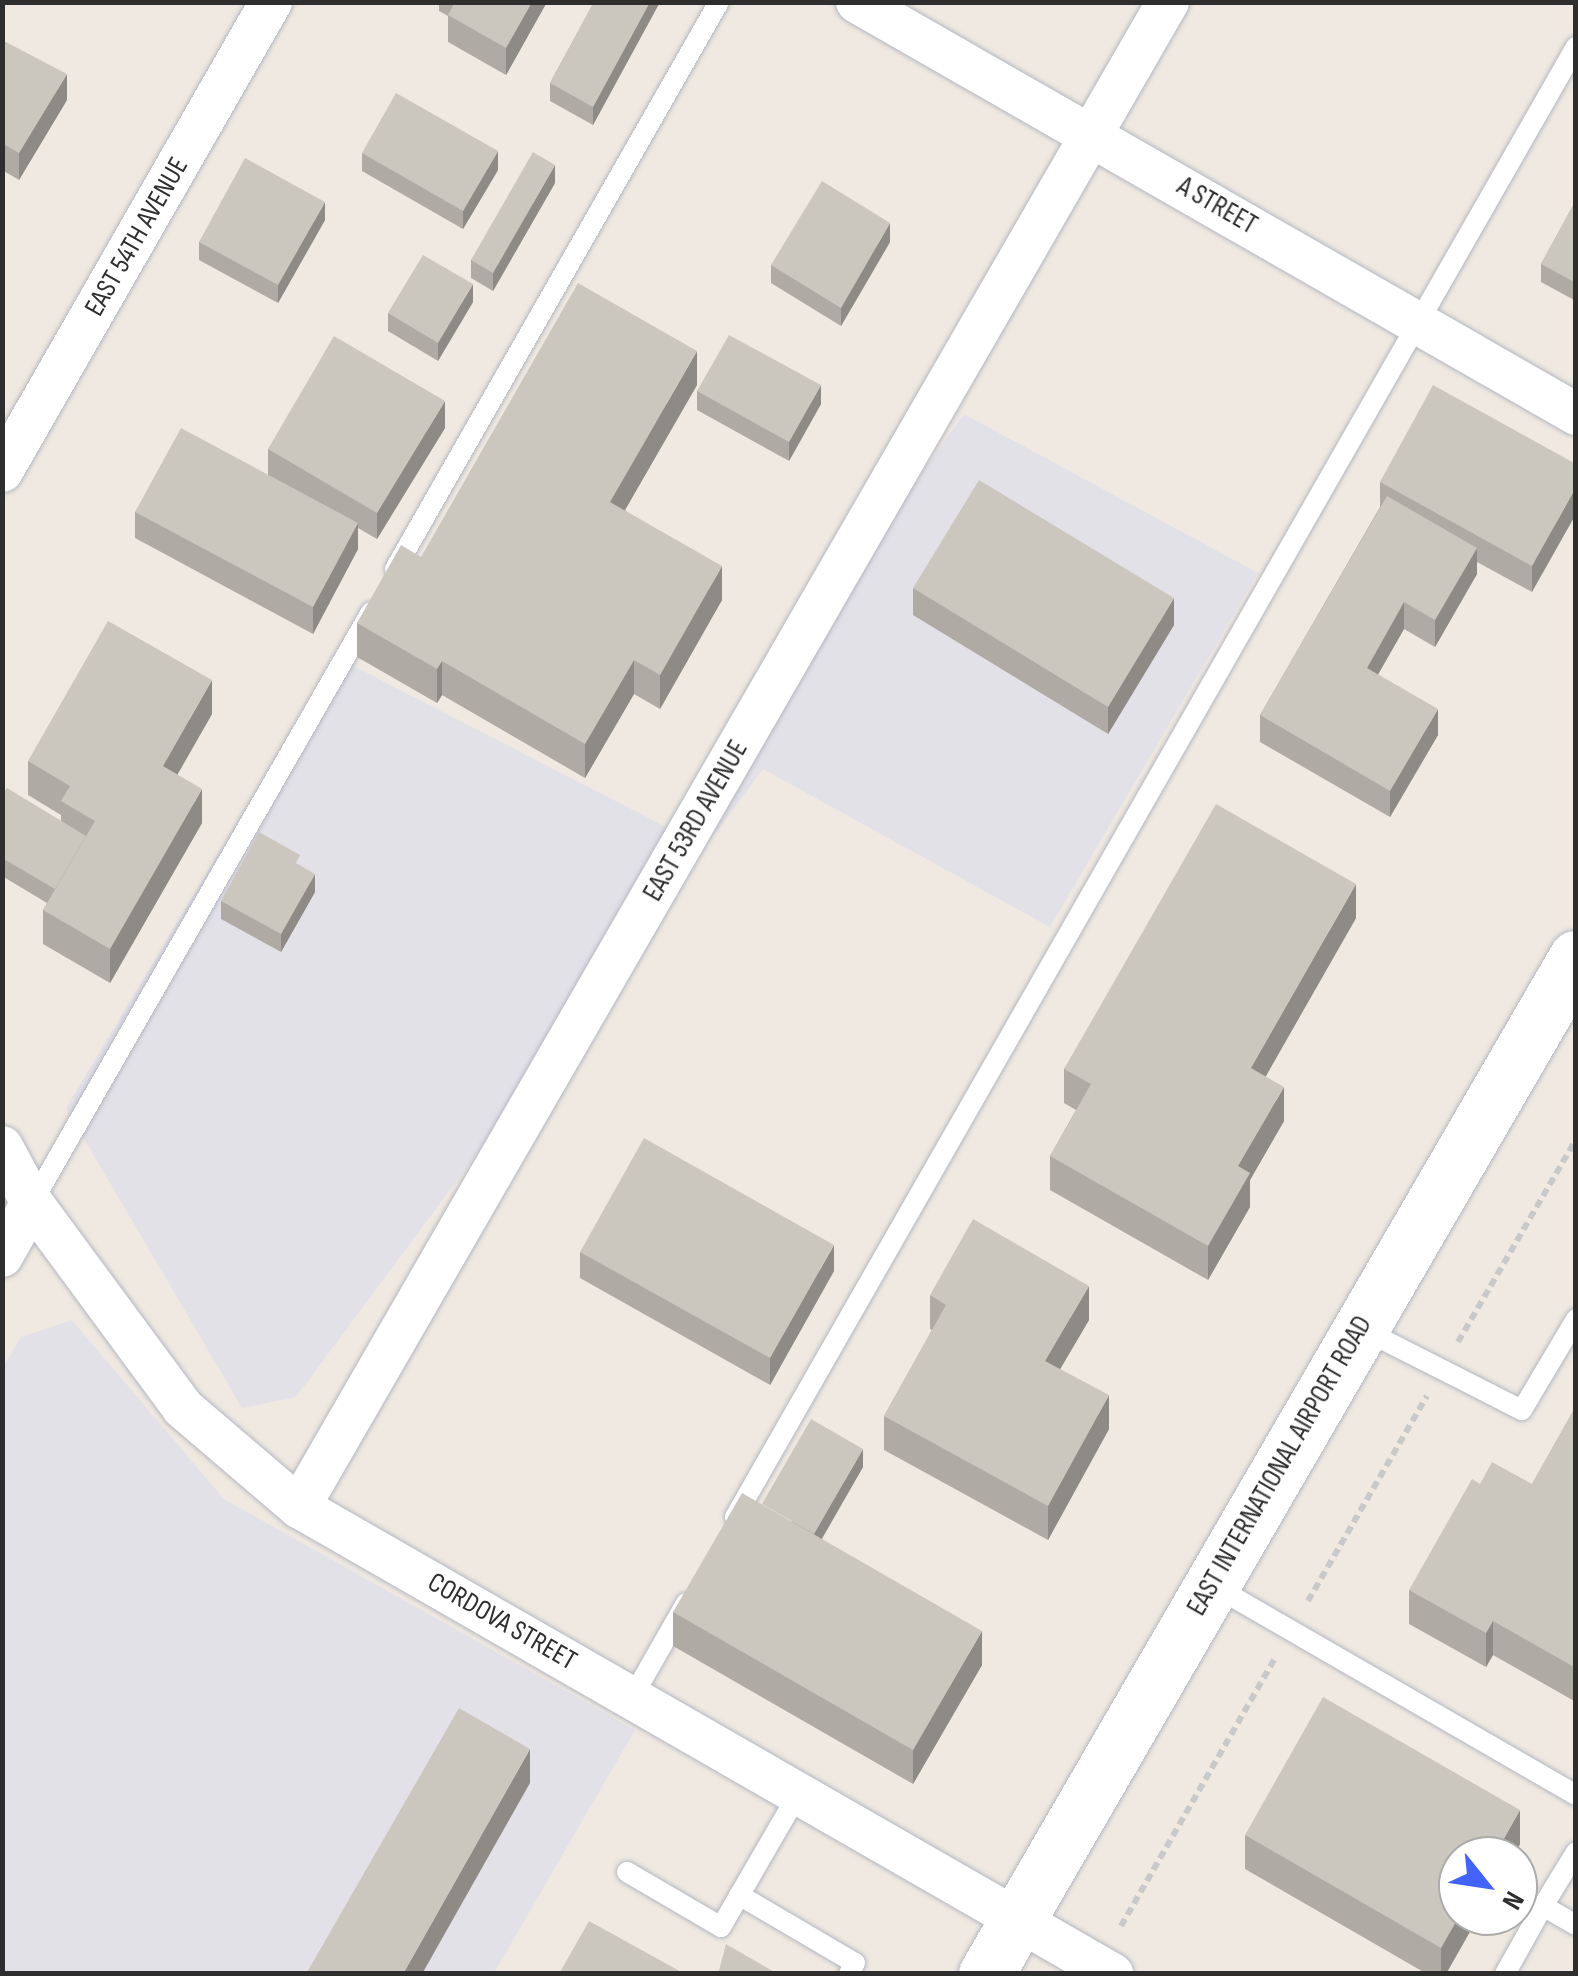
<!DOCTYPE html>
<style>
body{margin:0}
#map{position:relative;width:1578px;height:1976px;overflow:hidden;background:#efe9e1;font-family:"Sofia Sans Condensed",sans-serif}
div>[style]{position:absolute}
.industrial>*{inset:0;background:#e3e1e8}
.path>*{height:6px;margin-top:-3px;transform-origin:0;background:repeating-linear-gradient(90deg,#c9c9c9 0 8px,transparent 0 13px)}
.roads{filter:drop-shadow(0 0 2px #b4b7c1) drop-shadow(0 0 2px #b4b7c1)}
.lane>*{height:20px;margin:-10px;padding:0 10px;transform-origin:10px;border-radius:10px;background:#fff}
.street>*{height:42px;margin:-21px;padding:0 21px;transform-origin:21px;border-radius:21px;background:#fff}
.secondary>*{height:55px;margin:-27.5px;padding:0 27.5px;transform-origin:27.5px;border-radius:27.5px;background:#fff}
.wall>*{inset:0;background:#afaba4}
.shaded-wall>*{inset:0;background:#8e8b86}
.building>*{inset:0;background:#cbc7bf}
span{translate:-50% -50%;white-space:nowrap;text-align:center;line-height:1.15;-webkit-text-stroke:8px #fff;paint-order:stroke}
.street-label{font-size:28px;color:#2e2e2e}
.frame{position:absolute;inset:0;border:5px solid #2e2e2e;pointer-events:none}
.north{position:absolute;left:1438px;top:1836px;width:100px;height:100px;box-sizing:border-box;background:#fff;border:2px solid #ababab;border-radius:50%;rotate:120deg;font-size:28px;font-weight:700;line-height:40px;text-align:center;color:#2e2e2e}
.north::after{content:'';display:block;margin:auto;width:35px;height:45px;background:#4264fb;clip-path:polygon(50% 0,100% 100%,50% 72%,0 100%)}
</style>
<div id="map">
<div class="industrial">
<i style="clip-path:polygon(964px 414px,1258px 573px,1050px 927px,763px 769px,296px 1397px,242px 1408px,66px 1108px,336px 657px,668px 828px)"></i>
<i style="clip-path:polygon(72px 1320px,224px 1499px,635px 1730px,494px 1973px,3px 1974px,2px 1369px,21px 1337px)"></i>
</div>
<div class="path">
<i style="left:1458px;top:1342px;width:235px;rotate:-59.8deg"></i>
<i style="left:1308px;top:1601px;width:237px;rotate:-59.9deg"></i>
<i style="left:1121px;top:1926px;width:307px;rotate:-60.1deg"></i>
</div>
<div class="roads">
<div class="lane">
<i style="left:395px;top:569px;width:653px;rotate:-60.26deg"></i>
<i style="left:32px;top:1203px;width:681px;rotate:-60.16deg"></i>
<i style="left:1362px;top:1329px;width:179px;rotate:26.9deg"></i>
<i style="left:1522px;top:1410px;width:106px;rotate:-59.3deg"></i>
<i style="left:735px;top:1517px;width:1694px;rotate:-60.23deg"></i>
<i style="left:1214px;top:1586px;width:418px;rotate:30deg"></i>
<i style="left:633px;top:1696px;width:107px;rotate:-60.3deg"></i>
<i style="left:627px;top:1872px;width:109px;rotate:30.3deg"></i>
<i style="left:721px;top:1927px;width:154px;rotate:-59.9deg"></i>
<i style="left:739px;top:1895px;width:134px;rotate:30.4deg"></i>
<i style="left:855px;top:1963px;width:13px;rotate:119deg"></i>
<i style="left:1543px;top:1906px;width:63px;rotate:-58.6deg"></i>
<i style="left:1505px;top:1974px;width:78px;rotate:-60.8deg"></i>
<i style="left:1543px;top:1906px;width:38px;rotate:30deg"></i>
</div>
<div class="street">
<i style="left:857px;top:2px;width:829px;rotate:29.81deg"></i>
<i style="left:2px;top:471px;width:541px;rotate:-60.16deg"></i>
<i style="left:2px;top:1147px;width:64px;rotate:61.8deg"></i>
<i style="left:32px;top:1203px;width:255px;rotate:53.6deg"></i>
<i style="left:183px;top:1408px;width:153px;rotate:40.5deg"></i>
<i style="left:299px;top:1507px;width:938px;rotate:29.87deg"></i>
<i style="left:2px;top:1256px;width:61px;rotate:-60.5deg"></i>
<i style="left:299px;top:1507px;width:1738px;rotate:-60deg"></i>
</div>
<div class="secondary">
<i style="left:986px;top:1974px;width:1175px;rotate:-59.86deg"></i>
</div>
</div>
<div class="wall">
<i style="clip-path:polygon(439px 2px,547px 2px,506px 75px,448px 42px,448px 16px,439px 11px)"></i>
<i style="clip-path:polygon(594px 2px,660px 2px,593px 125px,550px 101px,550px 83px)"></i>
<i style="clip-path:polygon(2px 40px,67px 100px,19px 180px,2px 170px)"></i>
<i style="clip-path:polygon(362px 153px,498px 170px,463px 229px,362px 171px)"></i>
<i style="clip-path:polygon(555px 183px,493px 291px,471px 278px,471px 260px)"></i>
<i style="clip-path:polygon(1576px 200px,1576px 301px,1541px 282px,1541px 264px)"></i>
<i style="clip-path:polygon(325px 220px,278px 303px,199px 260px,199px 242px)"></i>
<i style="clip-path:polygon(890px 242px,841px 326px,771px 283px,771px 265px)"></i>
<i style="clip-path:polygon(473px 302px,438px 361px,388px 331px,388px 313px)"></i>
<i style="clip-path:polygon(697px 385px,625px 510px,722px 600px,660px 709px,634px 694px,585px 778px,442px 695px,437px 703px,357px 657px,357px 623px,421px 557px)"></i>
<i style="clip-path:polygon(697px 391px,821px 404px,789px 461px,697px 410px)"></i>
<i style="clip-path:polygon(445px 428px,377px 539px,358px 528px,358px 549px,313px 634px,135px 538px,135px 512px,268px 475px,268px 449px)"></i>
<i style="clip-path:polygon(1576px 464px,1532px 592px,1477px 562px,1477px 574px,1435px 647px,1404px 629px,1378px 674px,1438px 735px,1390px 817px,1260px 742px,1260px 715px,1380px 507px,1380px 482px)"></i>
<i style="clip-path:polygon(913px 588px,1174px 625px,1108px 734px,913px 615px)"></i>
<i style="clip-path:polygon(212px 714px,177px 774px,202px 823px,110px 983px,43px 944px,43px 910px,47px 903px,2px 876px,2px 795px,61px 821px,61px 815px,28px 795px,28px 761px)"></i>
<i style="clip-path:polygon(300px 866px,315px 892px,281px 952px,221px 919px,221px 901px)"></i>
<i style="clip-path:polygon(1356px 918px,1266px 1076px,1284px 1121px,1250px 1180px,1250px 1207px,1208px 1280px,1050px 1190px,1050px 1156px,1076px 1110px,1064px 1103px,1064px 1069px)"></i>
<i style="clip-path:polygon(580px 1252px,834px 1271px,770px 1385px,580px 1278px)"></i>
<i style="clip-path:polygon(930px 1295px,1089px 1320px,1060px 1369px,1109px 1429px,1048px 1540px,884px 1450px,884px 1416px,932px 1330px,930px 1329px)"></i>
<i style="clip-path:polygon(1576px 1406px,1576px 1702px,1493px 1655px,1486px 1667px,1409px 1624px,1409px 1590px,1532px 1484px)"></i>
<i style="clip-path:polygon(863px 1467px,822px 1539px,982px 1665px,913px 1784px,673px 1646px,673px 1612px)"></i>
<i style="clip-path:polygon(1245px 1835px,1520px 1844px,1514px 1856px,1458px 1856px,1446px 1974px,1427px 1974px,1245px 1869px)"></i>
</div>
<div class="shaded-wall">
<i style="clip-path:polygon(532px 2px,547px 2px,506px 75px,506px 48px)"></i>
<i style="clip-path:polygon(650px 2px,660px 2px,593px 125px,593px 107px)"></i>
<i style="clip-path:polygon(67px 74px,67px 100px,19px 180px,19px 153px)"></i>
<i style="clip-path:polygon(498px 151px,498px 170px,463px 229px,463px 211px)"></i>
<i style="clip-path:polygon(555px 165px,555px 183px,493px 291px,493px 273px)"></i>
<i style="clip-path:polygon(325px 202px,325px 220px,278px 303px,278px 285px)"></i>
<i style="clip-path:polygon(890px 223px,890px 242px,841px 326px,841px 308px)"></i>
<i style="clip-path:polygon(473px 284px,473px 302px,438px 361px,438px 343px)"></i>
<i style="clip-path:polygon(697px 351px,697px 385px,610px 536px,610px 502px)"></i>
<i style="clip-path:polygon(821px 385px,821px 404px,789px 461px,789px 442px)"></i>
<i style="clip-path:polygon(445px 401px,445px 428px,377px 539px,377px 513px)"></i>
<i style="clip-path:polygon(1576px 487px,1576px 514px,1532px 592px,1532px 566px)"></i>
<i style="clip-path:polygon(358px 523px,358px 549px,313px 634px,313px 607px)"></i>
<i style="clip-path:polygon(1477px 548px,1477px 574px,1435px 647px,1435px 620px)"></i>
<i style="clip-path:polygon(722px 566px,722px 600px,660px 709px,660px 675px)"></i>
<i style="clip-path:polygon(1174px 598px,1174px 625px,1108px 734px,1108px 707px)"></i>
<i style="clip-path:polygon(1404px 602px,1404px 629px,1367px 694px,1367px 668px)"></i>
<i style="clip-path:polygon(634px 660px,634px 694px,585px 778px,585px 744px)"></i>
<i style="clip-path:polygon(442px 661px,442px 695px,437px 703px,437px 669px)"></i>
<i style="clip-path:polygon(212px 680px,212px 714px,163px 800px,163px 766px)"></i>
<i style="clip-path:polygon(1438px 709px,1438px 735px,1390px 817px,1390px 791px)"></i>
<i style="clip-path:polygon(202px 789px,202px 823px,110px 983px,110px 949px)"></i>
<i style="clip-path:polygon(315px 874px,315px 892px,281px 952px,281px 934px)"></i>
<i style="clip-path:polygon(1356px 884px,1356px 918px,1251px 1102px,1251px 1068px)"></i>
<i style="clip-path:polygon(1284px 1087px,1284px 1121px,1250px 1180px,1250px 1207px,1208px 1280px,1208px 1246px,1238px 1166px)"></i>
<i style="clip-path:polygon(834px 1245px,834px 1271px,770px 1385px,770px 1358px)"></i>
<i style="clip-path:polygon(1089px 1286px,1089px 1320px,1045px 1395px,1045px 1361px)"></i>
<i style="clip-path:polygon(1109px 1395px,1109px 1429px,1048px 1540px,1048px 1506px)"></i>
<i style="clip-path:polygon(863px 1449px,863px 1467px,807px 1564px,807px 1546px)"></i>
<i style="clip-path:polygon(1493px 1621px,1493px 1655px,1486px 1667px,1486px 1633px)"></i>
<i style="clip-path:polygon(982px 1631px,982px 1665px,913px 1784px,913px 1750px)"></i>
<i style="clip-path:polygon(530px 1749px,530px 1783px,422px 1974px,403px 1974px)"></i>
<i style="clip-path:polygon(1520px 1810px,1520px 1844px,1514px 1856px,1494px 1856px)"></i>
<i style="clip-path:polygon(1459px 1916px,1479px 1916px,1446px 1974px,1441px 1974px,1441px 1948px)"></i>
</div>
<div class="building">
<i style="clip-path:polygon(455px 2px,532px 2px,506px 48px,448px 15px)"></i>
<i style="clip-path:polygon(594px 2px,650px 2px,593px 107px,550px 83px)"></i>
<i style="clip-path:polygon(2px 40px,67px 74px,19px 153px,2px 143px)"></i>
<i style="clip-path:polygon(396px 93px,498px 151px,463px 211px,362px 153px)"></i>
<i style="clip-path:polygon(533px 152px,555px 165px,493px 273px,471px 260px)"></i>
<i style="clip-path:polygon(245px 158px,325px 202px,278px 285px,199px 242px)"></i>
<i style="clip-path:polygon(822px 181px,890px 223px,841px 308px,771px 265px)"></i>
<i style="clip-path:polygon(1576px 200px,1576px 283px,1541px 264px)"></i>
<i style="clip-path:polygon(423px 255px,473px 284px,438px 343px,388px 313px)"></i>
<i style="clip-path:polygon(578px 283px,697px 351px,610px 502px,722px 566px,660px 675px,634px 660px,585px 744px,442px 661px,437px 669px,357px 623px,401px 545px,421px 557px)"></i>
<i style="clip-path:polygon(729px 335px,821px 385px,789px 442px,697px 391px)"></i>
<i style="clip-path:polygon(334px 336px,445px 401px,377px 513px,268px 449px)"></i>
<i style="clip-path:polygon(1433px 385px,1576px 464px,1576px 487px,1532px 566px,1380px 482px)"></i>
<i style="clip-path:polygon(181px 428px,358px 523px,313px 607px,135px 512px)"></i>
<i style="clip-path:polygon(979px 480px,1174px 598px,1108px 707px,913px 588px)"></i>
<i style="clip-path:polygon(1387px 496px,1477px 548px,1435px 620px,1404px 602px,1367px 668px,1438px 709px,1390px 791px,1260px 715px)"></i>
<i style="clip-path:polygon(108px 621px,212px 680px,163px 766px,202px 789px,110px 949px,43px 910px,95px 821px,61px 801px,70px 786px,28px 761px)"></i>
<i style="clip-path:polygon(7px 788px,86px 836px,55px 889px,2px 858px,2px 795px)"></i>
<i style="clip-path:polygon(1216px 804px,1356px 884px,1251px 1068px,1284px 1087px,1238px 1166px,1250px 1173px,1208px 1246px,1050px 1156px,1091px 1084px,1064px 1069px)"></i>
<i style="clip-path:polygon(259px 832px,300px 855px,296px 863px,315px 874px,281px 934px,221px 901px)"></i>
<i style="clip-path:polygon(644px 1138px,834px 1245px,770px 1358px,580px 1252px)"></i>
<i style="clip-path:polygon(973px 1219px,1089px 1286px,1045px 1361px,1109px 1395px,1048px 1506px,884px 1416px,946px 1305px,930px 1295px)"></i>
<i style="clip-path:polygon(1576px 1406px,1576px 1668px,1493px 1621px,1486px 1633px,1409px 1590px,1472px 1479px,1480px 1484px,1492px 1462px,1532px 1484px)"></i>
<i style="clip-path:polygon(811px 1419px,863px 1449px,814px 1534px,762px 1504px)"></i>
<i style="clip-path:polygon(742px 1493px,982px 1631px,913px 1750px,673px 1612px)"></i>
<i style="clip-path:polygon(1323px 1697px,1520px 1810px,1494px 1856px,1458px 1856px,1458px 1916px,1459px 1916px,1441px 1948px,1245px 1835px)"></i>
<i style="clip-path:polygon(459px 1708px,530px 1749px,403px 1974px,306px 1974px)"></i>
<i style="clip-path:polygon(589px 1921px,685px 1974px,559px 1974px)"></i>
<i style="clip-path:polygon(726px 1944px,776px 1973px,718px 1974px)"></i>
</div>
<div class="street-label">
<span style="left:1217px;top:206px;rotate:30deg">A STREET</span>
<span style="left:137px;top:237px;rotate:-60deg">EAST 54TH AVENUE</span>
<span style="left:696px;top:821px;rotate:-60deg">EAST 53RD AVENUE</span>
<span style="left:1280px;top:1466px;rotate:-60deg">EAST INTERNATIONAL AIRPORT ROAD</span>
<span style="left:502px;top:1622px;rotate:30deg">CORDOVA STREET</span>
</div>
<div class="frame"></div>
<div class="north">N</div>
</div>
